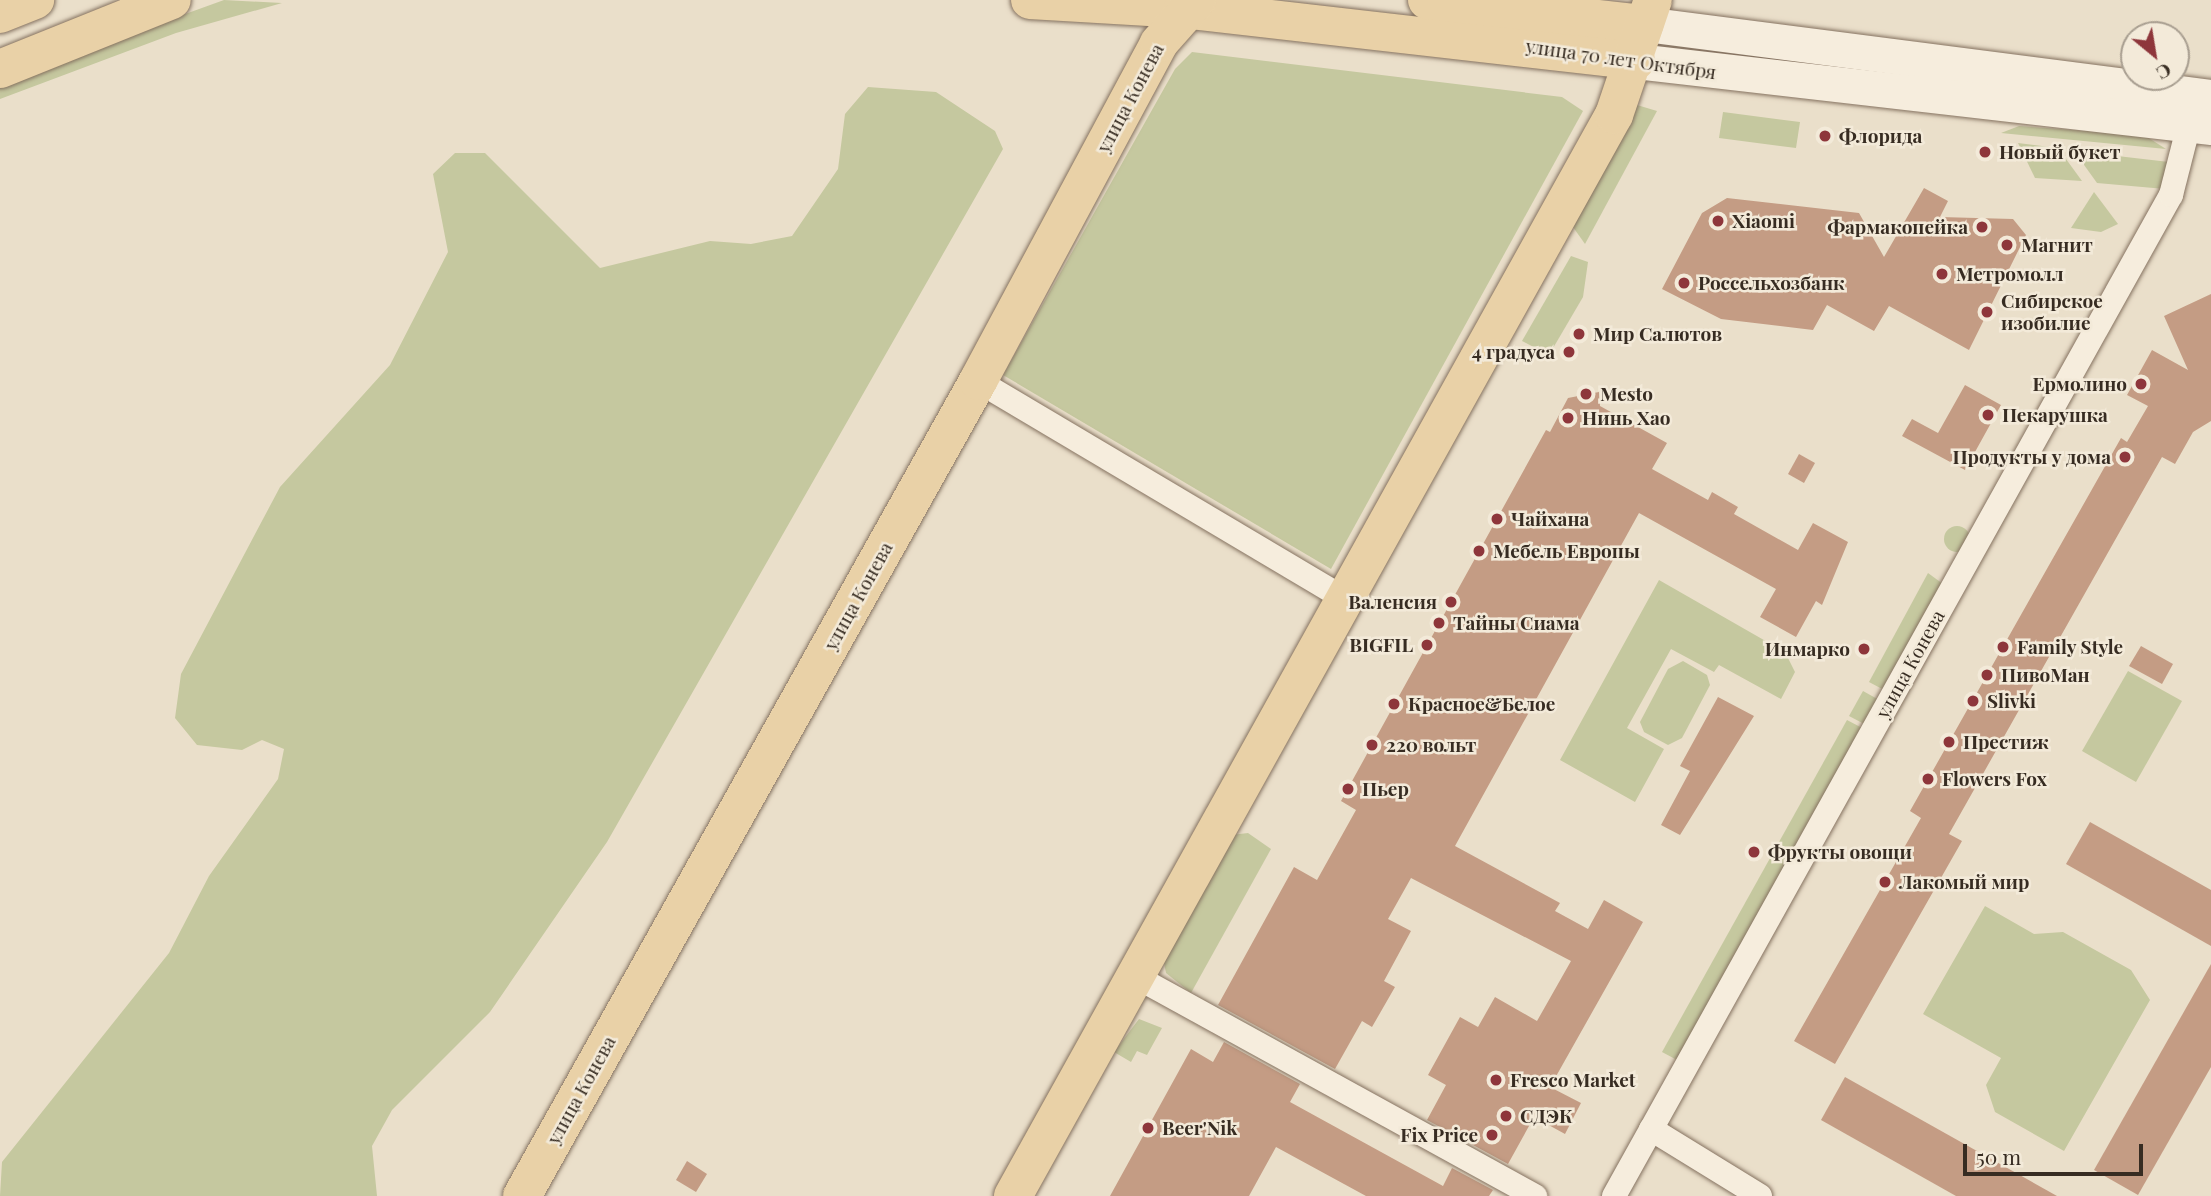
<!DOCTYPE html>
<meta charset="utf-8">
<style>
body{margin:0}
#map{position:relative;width:2211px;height:1196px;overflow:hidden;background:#eadfca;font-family:"Playfair Display",serif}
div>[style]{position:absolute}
.green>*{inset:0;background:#c5c89f}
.round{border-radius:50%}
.building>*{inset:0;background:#c49c84}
.roads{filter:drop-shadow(0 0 2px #857260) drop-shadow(0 0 2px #857260)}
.minor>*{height:24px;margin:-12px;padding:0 12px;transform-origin:12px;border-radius:12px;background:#f6eddd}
.secondary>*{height:35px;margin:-17.5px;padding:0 17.5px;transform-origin:17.5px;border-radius:17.5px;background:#f6eddd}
.primary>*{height:38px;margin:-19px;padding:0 19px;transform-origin:19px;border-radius:19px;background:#e9d1a7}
.dots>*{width:19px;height:19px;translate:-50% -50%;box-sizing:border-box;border:4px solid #f3ead9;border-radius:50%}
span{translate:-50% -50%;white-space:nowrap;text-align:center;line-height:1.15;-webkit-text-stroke:5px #f3ead9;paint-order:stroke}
.street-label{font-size:19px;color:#372c22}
.poi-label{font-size:19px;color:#372c22;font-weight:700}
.left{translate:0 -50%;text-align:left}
.right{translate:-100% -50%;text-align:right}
.north{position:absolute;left:2120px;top:21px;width:70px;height:70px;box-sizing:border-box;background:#f3ead9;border:2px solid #a89e90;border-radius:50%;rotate:150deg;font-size:19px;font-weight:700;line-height:28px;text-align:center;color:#372c22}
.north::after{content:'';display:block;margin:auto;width:24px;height:32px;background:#8e363b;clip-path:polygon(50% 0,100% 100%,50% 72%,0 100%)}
.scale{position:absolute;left:1963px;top:1144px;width:180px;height:32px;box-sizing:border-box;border:4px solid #372c22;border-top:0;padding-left:9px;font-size:21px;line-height:24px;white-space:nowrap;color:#372c22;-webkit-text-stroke:5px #f3ead9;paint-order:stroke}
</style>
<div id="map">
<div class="green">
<i style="clip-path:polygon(224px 0,282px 3px,176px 33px,0 99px,0 81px)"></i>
<i style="clip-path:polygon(1192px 52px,1562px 97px,1583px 111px,1331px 569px,1003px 375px,1175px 69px)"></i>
<i style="clip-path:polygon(868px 87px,936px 92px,995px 131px,1003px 149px,607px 842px,490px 1012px,392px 1110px,372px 1146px,377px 1196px,0 1196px,2px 1162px,169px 953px,209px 876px,278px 779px,284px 749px,262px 740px,242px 750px,197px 745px,175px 718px,181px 674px,280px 487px,390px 365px,448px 252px,433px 174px,455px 153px,485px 153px,600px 268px,710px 241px,751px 244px,792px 236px,838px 169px,845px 114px)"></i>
<i style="clip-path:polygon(1637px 105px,1657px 111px,1585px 244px,1573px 227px)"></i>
<i style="clip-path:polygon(1723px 112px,1800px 122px,1796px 148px,1719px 138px)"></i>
<i style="clip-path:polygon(2019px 126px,2144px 135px,2166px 149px,2001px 133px)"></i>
<i style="clip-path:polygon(2018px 143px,2058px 148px,2082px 181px,2035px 178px)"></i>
<i style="clip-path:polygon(2074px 151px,2169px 162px,2165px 189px,2097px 183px)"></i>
<i style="clip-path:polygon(2094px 192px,2118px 224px,2101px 232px,2071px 228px)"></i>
<i style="clip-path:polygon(1571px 256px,1588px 262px,1583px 297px,1549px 355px,1522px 341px)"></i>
<i class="round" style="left:1944px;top:526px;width:26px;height:26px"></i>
<i style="clip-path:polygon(1928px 573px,1943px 584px,1884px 690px,1869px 682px)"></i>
<i style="clip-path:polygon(1659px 580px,1785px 652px,1795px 672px,1781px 699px,1719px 665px,1714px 672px,1671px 649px,1627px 728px,1664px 749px,1635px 802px,1560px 760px)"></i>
<i style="clip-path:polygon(1683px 661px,1707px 675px,1710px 685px,1682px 738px,1668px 745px,1644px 732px,1640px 722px,1668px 669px)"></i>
<i style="clip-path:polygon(2128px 671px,2182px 701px,2136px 782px,2082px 751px)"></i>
<i style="clip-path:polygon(1863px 691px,1881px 701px,1868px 726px,1849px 716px)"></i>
<i style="clip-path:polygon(1847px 720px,1866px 730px,1677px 1060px,1662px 1052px)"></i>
<i style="clip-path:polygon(1248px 833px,1271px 849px,1191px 993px,1166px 973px,1164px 963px,1231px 835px)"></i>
<i style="clip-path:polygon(1985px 906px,2034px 934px,2063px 932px,2131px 970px,2150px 1000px,2064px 1151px,1995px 1112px,1986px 1085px,2001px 1058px,1923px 1014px)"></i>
<i style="clip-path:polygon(1139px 1019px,1162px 1028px,1147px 1055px,1137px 1051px,1131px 1062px,1114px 1052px)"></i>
</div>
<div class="building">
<i style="clip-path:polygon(1924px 188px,1948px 201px,1940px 217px,2013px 219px,2026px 235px,1969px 350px,1889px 306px,1874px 331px,1827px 305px,1813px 330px,1721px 319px,1662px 289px,1702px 213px,1727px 198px,1859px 213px,1884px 257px)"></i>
<i style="clip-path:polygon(2211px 294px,2211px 421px,2193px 432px,2175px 464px,2162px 457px,1949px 834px,1962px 841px,1835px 1064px,1794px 1041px,1921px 818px,1910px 811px,2121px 438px,2127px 442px,2148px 406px,2127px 395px,2152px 350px,2188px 370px,2164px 316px)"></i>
<i style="clip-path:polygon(1965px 385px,2001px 405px,1965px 470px,1902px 436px,1912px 419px,1938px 433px)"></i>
<i style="clip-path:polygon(1599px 392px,1600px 406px,1667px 443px,1652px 469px,1708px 500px,1712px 492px,1738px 507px,1734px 514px,1798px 550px,1813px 523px,1848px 542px,1822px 605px,1816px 601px,1796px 637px,1760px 617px,1776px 589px,1639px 513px,1455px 846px,1560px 903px,1555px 911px,1588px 929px,1604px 900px,1643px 922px,1550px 1087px,1581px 1103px,1565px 1134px,1534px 1117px,1508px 1164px,1427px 1120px,1446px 1085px,1428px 1075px,1460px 1017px,1478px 1027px,1495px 997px,1537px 1021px,1571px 961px,1411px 878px,1388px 919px,1411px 931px,1384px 981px,1395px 987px,1372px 1027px,1362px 1021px,1335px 1069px,1218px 1005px,1294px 867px,1317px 880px,1356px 810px,1341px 801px,1546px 430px,1550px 432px,1568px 398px)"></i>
<i style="clip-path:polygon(1799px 454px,1815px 463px,1804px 483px,1788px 474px)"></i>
<i style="clip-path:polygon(2141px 646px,2173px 664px,2162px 684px,2129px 666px)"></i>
<i style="clip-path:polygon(1718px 697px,1754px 716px,1680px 835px,1661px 825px,1690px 771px,1680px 766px)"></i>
<i style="clip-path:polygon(2090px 822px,2211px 890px,2211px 946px,2066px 864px)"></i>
<i style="clip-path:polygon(2211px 964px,2211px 1067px,2138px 1195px,2094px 1170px)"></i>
<i style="clip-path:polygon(1224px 1042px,1300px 1084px,1290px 1102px,1443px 1186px,1452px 1168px,1493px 1190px,1489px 1196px,1366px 1196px,1276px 1147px,1249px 1196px,1110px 1196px,1191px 1049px,1213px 1062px)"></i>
<i style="clip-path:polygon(1845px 1077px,1886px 1100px,2057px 1196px,1956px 1196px,1821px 1120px)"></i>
<i style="clip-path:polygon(687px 1161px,707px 1174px,696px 1192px,676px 1180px)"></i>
</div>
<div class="roads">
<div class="minor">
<i style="left:978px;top:381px;width:425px;rotate:30.7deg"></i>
<i style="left:1133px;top:975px;width:459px;rotate:28.8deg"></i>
<i style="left:1651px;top:1129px;width:128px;rotate:31.6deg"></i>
<i style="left:1614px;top:1196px;width:1146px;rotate:-60.91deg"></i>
<i style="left:2171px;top:195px;width:89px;rotate:-75.7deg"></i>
</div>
<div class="secondary">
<i style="left:1645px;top:24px;width:571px;rotate:7.35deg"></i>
<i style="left:1636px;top:61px;width:579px;rotate:6.55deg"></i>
</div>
<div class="primary">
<i style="left:1030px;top:0;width:153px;rotate:3.4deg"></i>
<i style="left:1183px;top:9px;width:456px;rotate:6.5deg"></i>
<i style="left:1427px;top:0;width:219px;rotate:6.3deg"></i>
<i style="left:0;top:14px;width:38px;rotate:-22deg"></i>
<i style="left:0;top:69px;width:185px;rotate:-21.9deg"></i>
<i style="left:522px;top:1196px;width:934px;rotate:-60.77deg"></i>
<i style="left:978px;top:381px;width:383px;rotate:-61.8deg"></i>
<i style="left:1159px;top:43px;width:57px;rotate:-48.5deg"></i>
<i style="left:1013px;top:1196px;width:1237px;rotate:-60.93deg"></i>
<i style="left:1614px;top:115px;width:121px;rotate:-71.3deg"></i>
</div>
</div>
<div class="dots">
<i style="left:1825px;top:136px;background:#8e363b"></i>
<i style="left:1985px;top:152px;background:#8e363b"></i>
<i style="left:1718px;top:221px;background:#8e363b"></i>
<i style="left:1982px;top:227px;background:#8e363b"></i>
<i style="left:2007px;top:245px;background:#8e363b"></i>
<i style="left:1942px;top:274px;background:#8e363b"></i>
<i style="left:1684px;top:283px;background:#8e363b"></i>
<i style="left:1987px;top:312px;background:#8e363b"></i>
<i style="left:1579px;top:334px;background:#8e363b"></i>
<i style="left:1569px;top:352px;background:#8e363b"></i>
<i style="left:2141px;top:384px;background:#8e363b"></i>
<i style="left:1586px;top:394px;background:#8e363b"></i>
<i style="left:1988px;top:415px;background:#8e363b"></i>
<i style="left:1568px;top:418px;background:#8e363b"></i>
<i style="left:2125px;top:457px;background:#8e363b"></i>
<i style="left:1497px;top:519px;background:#8e363b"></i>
<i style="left:1479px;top:551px;background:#8e363b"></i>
<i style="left:1451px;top:602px;background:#8e363b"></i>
<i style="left:1439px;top:623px;background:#8e363b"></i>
<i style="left:1427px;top:645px;background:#8e363b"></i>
<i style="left:2003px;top:647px;background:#8e363b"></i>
<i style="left:1864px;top:649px;background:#8e363b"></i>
<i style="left:1987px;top:675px;background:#8e363b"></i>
<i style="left:1973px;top:701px;background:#8e363b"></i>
<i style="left:1394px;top:704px;background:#8e363b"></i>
<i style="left:1949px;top:742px;background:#8e363b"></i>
<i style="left:1372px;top:745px;background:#8e363b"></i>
<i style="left:1928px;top:779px;background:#8e363b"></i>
<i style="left:1348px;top:789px;background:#8e363b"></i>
<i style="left:1754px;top:852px;background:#8e363b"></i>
<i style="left:1885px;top:882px;background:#8e363b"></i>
<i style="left:1496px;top:1080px;background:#8e363b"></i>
<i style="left:1506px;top:1116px;background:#8e363b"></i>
<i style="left:1148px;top:1128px;background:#8e363b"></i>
<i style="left:1492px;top:1135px;background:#8e363b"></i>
</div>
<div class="street-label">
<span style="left:1621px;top:59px;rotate:8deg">улица 70 лет Октября</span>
<span style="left:1130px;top:98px;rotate:-62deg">улица Конева</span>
<span style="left:858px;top:596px;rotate:-61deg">улица Конева</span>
<span style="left:1910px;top:664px;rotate:-61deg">улица Конева</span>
<span style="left:581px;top:1090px;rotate:-61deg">улица Конева</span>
</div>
<div class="poi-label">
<span class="left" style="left:1839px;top:136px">Флорида</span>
<span class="left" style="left:1999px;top:152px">Новый букет</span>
<span class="left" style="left:1732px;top:221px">Xiaomi</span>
<span class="right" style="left:1968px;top:227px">Фармакопейка</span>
<span class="left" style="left:2021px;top:245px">Магнит</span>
<span class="left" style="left:1956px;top:274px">Метромолл</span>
<span class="left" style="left:1698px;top:283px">Россельхозбанк</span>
<span class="left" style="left:2001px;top:312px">Сибирское<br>изобилие</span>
<span class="left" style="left:1593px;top:334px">Мир Салютов</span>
<span class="right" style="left:1555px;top:352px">4 градуса</span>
<span class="right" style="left:2127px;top:384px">Ермолино</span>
<span class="left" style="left:1600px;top:394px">Mesto</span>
<span class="left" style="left:2002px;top:415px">Пекарушка</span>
<span class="left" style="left:1582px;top:418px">Нинь Хао</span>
<span class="right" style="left:2111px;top:457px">Продукты у дома</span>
<span class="left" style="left:1511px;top:519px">Чайхана</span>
<span class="left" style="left:1493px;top:551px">Мебель Европы</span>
<span class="right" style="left:1437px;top:602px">Валенсия</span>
<span class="left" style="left:1453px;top:623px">Тайны Сиама</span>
<span class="right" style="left:1413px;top:645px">BIGFIL</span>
<span class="left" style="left:2017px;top:647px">Family Style</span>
<span class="right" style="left:1850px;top:649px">Инмарко</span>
<span class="left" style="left:2001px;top:675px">ПивоМан</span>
<span class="left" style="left:1987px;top:701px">Slivki</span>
<span class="left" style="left:1408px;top:704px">Красное&amp;Белое</span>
<span class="left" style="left:1963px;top:742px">Престиж</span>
<span class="left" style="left:1386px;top:745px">220 вольт</span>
<span class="left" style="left:1942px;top:779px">Flowers Fox</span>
<span class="left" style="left:1362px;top:789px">Пьер</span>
<span class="left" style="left:1768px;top:852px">Фрукты овощи</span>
<span class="left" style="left:1899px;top:882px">Лакомый мир</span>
<span class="left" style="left:1510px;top:1080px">Fresco Market</span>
<span class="left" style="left:1520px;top:1116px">СДЭК</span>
<span class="left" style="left:1162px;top:1128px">Beer'Nik</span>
<span class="right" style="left:1478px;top:1135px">Fix Price</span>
</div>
<div class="north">С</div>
<div class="scale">50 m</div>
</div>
